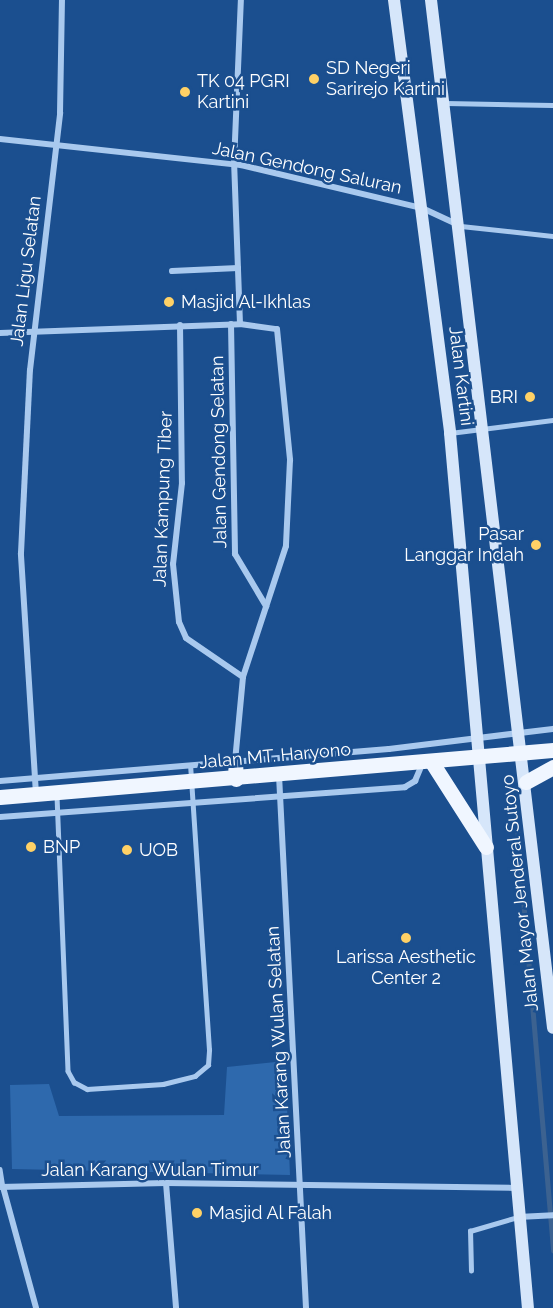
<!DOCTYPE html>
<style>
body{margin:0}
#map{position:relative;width:553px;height:1308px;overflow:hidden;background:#1b4f8f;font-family:Raleway,sans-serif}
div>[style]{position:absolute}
.green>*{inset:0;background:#2e69ad}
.stream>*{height:5px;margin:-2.5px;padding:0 2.5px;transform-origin:2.5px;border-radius:2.5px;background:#3c6290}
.lane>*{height:4.5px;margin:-2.25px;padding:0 2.25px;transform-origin:2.25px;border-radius:2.25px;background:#a9c9ee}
.street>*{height:6px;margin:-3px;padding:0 3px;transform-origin:3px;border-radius:3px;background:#a9c9ee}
.secondary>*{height:12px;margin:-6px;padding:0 6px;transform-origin:6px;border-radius:6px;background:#d6e6fa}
.primary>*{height:15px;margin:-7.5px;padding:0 7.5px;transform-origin:7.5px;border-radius:7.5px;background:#f0f6ff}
.dots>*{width:16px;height:16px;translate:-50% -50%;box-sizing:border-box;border:3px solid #1b4f8f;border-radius:50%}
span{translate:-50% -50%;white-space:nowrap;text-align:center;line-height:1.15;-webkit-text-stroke:5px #1b4f8f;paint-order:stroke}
.poi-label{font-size:18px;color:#fff}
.left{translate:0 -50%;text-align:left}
.right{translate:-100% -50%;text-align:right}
.street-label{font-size:18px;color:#fff}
</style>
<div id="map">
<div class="green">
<i style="clip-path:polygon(285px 1061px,290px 1175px,12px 1169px,10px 1085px,49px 1084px,59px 1116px,224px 1115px,227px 1067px)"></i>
</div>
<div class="stream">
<i style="left:517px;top:829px;width:423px;rotate:85.1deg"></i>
</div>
<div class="lane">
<i style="left:446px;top:103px;width:107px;rotate:1.1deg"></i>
<i style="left:461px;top:226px;width:93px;rotate:6.2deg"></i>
<i style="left:450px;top:433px;width:104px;rotate:-7.2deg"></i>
<i style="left:57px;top:796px;width:275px;rotate:87.7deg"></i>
<i style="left:68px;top:1071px;width:13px;rotate:61deg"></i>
<i style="left:74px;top:1082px;width:15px;rotate:28deg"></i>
<i style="left:87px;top:1089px;width:76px;rotate:-3.8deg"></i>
<i style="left:163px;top:1084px;width:33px;rotate:-14deg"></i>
<i style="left:195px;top:1076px;width:17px;rotate:-40deg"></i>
<i style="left:208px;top:1065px;width:15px;rotate:-86deg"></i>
<i style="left:209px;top:1050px;width:285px;rotate:-93.8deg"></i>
<i style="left:0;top:1169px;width:18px;rotate:81deg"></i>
<i style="left:471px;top:1271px;width:40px;rotate:-91.4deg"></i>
<i style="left:470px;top:1231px;width:50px;rotate:-16.3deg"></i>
</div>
<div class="street">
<i style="left:0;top:139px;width:242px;rotate:6.2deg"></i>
<i style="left:241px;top:165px;width:186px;rotate:13.4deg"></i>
<i style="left:422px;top:208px;width:38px;rotate:25deg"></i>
<i style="left:172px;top:271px;width:66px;rotate:-2.6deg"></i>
<i style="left:231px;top:324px;width:230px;rotate:89deg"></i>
<i style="left:235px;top:554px;width:61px;rotate:59.2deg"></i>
<i style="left:240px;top:324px;width:160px;rotate:-92.1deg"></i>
<i style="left:234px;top:164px;width:164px;rotate:-87.6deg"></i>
<i style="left:180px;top:325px;width:158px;rotate:89.3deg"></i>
<i style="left:182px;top:483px;width:81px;rotate:96.3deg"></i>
<i style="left:173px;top:564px;width:58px;rotate:84.1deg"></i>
<i style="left:179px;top:622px;width:17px;rotate:66deg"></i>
<i style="left:186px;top:638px;width:69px;rotate:34.4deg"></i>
<i style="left:0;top:333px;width:240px;rotate:-2.1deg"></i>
<i style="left:240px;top:324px;width:37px;rotate:8deg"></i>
<i style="left:277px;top:329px;width:132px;rotate:84.3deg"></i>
<i style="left:290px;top:460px;width:86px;rotate:92.7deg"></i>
<i style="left:286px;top:546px;width:138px;rotate:108.2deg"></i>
<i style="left:243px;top:677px;width:84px;rotate:95.4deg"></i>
<i style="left:279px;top:775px;width:534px;rotate:87.1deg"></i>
<i style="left:0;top:781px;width:390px;rotate:-4.7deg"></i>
<i style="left:389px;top:749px;width:165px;rotate:-7deg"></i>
<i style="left:36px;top:794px;width:241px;rotate:-93.6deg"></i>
<i style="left:21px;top:553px;width:183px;rotate:-87.2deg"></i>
<i style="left:30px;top:370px;width:259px;rotate:-83.3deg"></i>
<i style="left:60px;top:113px;width:113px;rotate:-89deg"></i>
<i style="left:0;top:817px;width:406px;rotate:-4.2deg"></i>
<i style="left:405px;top:787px;width:12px;rotate:-31deg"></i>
<i style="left:415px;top:781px;width:21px;rotate:-67deg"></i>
<i style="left:166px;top:1183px;width:125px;rotate:85.4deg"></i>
<i style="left:0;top:1187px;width:166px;rotate:-1.4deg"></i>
<i style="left:166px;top:1183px;width:350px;rotate:0.8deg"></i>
<i style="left:3px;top:1187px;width:125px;rotate:74.7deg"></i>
<i style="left:518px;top:1217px;width:35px;rotate:-3deg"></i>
</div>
<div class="secondary">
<i style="left:394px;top:0;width:437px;rotate:82.6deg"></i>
<i style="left:450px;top:433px;width:878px;rotate:84.91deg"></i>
<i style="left:431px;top:0;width:1035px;rotate:83.23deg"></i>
</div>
<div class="primary">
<i style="left:431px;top:761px;width:102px;rotate:57.4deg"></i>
<i style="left:235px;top:762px;width:17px;rotate:87deg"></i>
<i style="left:526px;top:782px;width:31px;rotate:-29deg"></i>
<i style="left:0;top:797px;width:555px;rotate:-4.86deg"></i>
</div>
<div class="dots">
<i style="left:314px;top:79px;background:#ffd166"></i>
<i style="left:185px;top:92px;background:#ffd166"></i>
<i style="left:169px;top:302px;background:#ffd166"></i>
<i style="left:530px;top:397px;background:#ffd166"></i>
<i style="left:536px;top:545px;background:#ffd166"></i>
<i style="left:31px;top:847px;background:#ffd166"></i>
<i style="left:127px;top:850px;background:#ffd166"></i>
<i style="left:406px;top:938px;background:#ffd166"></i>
<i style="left:197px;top:1213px;background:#ffd166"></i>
</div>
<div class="poi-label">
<span class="left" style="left:326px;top:79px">SD Negeri<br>Sarirejo Kartini</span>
<span class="left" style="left:197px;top:92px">TK 04 PGRI<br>Kartini</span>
<span class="left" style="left:181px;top:302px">Masjid Al-Ikhlas</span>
<span class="right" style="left:518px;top:397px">BRI</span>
<span class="right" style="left:524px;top:545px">Pasar<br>Langgar Indah</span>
<span class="left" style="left:43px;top:847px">BNP</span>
<span class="left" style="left:139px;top:850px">UOB</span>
<span style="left:406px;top:968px">Larissa Aesthetic<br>Center 2</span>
<span class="left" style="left:209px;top:1213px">Masjid Al Falah</span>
</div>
<div class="street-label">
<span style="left:307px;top:168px;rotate:12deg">Jalan Gendong Saluran</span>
<span style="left:26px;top:271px;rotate:-83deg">Jalan Ligu Selatan</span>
<span style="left:461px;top:376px;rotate:83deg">Jalan Kartini</span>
<span style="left:219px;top:452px;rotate:-91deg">Jalan Gendong Selatan</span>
<span style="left:163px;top:499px;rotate:-88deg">Jalan Kampung Tiber</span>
<span style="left:275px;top:756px;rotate:-5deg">Jalan MT. Haryono</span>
<span style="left:520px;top:893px;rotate:-96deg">Jalan Mayor Jenderal Sutoyo</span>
<span style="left:279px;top:1042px;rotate:-93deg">Jalan Karang Wulan Selatan</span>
<span style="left:150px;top:1170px">Jalan Karang Wulan Timur</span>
</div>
</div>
